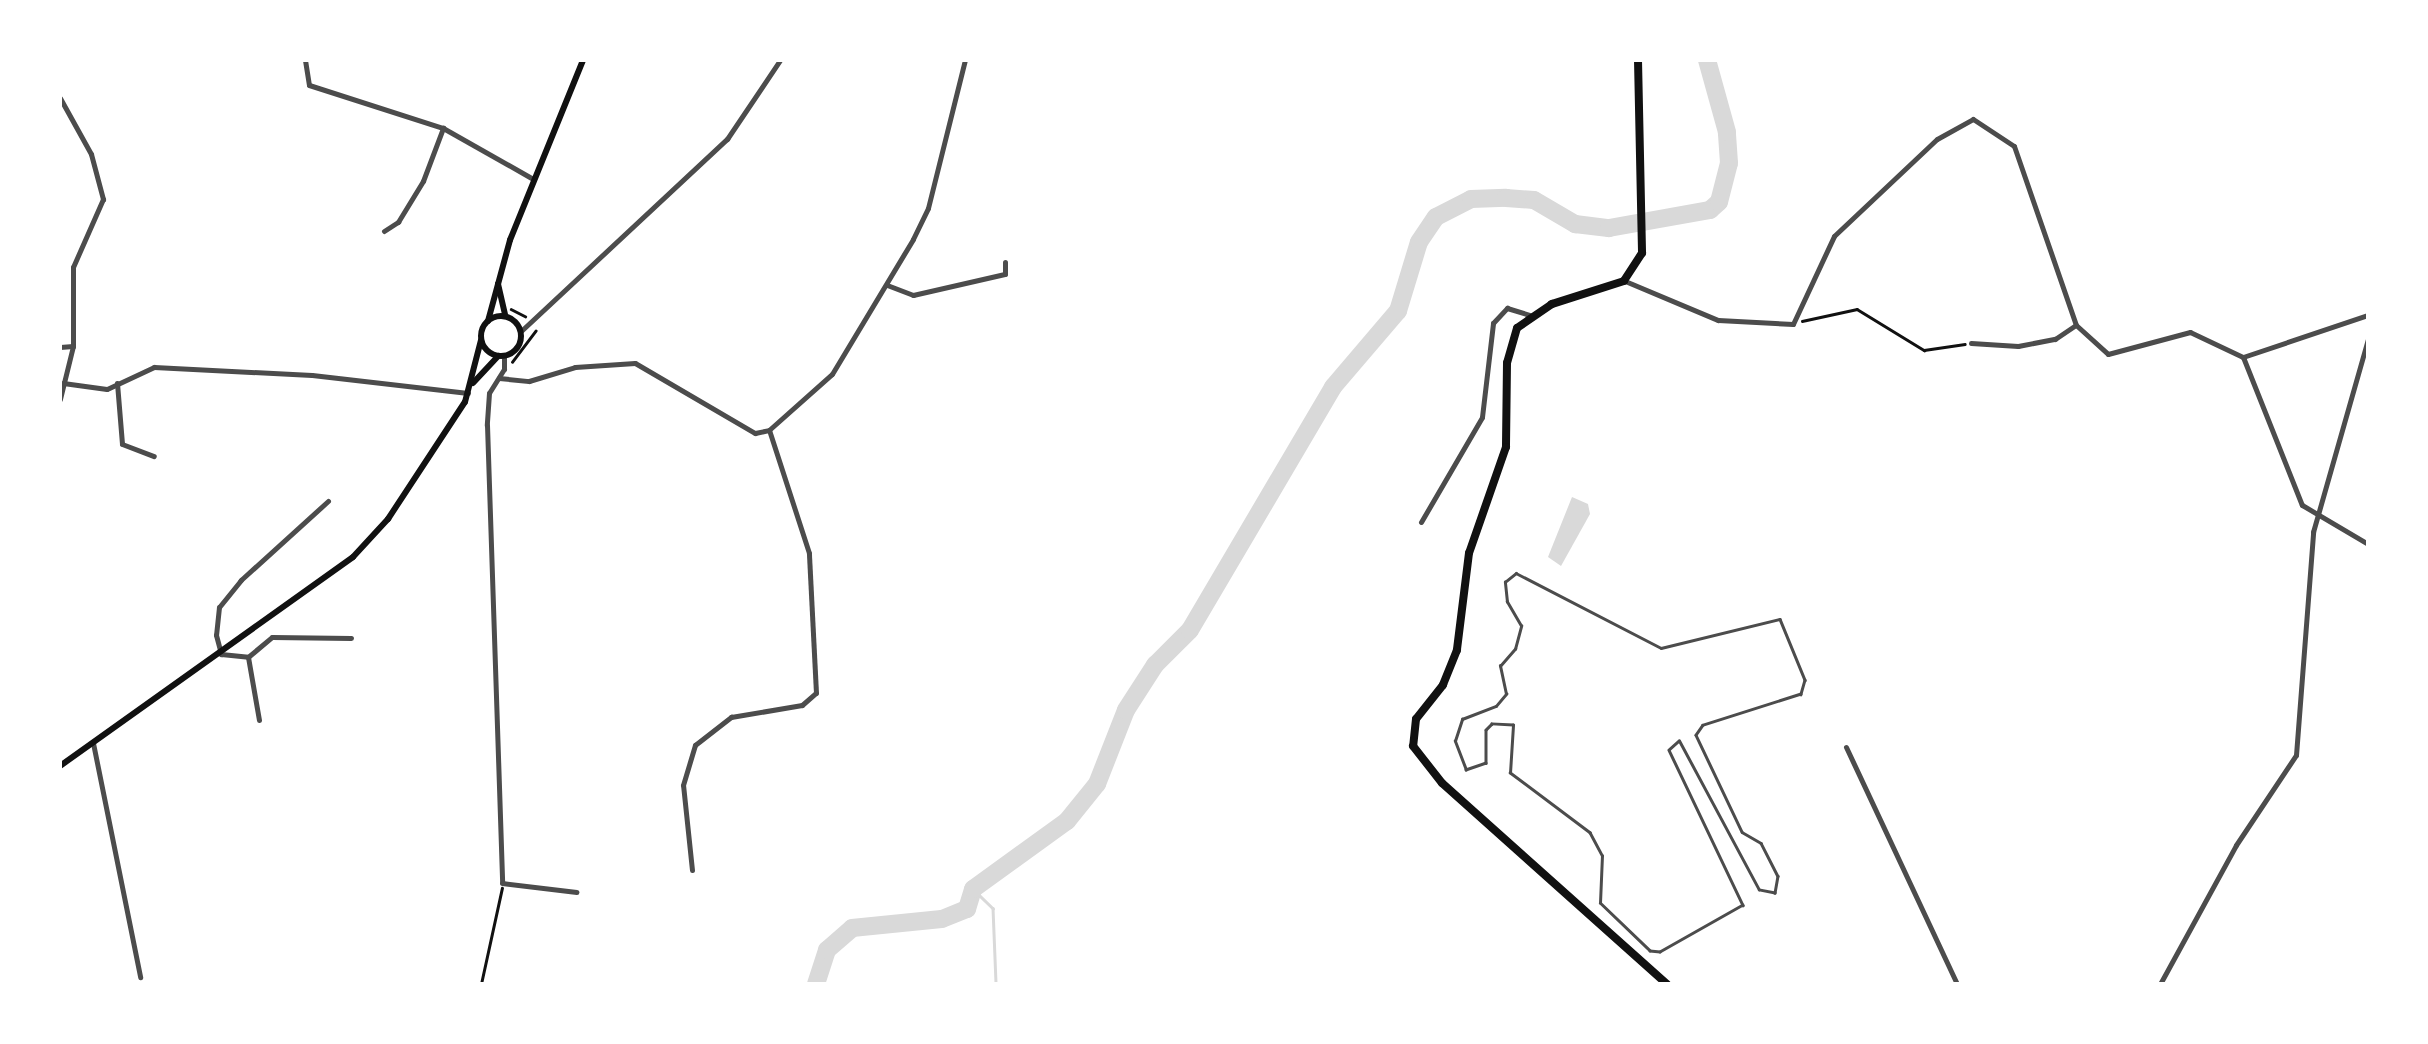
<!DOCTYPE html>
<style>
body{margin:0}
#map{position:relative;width:2428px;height:1044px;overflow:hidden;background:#fff;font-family:"Work Sans",sans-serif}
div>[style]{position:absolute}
.water>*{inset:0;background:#d9d9d9}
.stream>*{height:2.5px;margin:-1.25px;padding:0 1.25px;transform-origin:1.25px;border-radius:1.25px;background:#d9d9d9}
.river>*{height:18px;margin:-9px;padding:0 9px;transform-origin:9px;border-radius:9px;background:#d9d9d9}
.path>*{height:2.5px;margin:-1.25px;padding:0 1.25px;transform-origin:1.25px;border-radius:1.25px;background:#111}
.service>*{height:2.5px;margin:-1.25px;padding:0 1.25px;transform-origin:1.25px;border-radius:1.25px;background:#4c4c4c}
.minor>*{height:5px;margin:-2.5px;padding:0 2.5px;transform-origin:2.5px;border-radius:2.5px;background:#4c4c4c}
.secondary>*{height:6px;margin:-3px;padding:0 3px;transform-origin:3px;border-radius:3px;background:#111}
.secondary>.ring{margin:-3px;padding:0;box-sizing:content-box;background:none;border:6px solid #111;border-radius:50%}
.primary>*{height:8px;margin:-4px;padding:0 4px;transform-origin:4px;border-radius:4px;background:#111}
span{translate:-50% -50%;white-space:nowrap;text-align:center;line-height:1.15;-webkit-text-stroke:8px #fff;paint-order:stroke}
.frame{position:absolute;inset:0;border:62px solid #fff;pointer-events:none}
</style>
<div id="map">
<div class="water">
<i style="clip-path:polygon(1572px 497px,1588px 504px,1590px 514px,1561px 566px,1548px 557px)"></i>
</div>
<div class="stream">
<i style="left:973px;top:889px;width:28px;rotate:44deg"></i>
<i style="left:993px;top:908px;width:76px;rotate:87.7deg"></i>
</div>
<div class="river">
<i style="left:816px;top:984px;width:36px;rotate:-72deg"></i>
<i style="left:827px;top:950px;width:33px;rotate:-41deg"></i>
<i style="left:852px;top:928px;width:90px;rotate:-5.7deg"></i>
<i style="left:942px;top:919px;width:27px;rotate:-22deg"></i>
<i style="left:967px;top:909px;width:21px;rotate:-73deg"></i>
<i style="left:973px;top:889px;width:116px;rotate:-35.9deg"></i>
<i style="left:1067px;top:821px;width:48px;rotate:-51deg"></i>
<i style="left:1097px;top:784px;width:79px;rotate:-68.6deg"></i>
<i style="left:1126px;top:710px;width:54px;rotate:-57.2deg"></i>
<i style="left:1155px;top:665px;width:49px;rotate:-45deg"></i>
<i style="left:1190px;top:630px;width:282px;rotate:-59.5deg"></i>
<i style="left:1333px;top:387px;width:100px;rotate:-49.5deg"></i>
<i style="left:1398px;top:311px;width:72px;rotate:-73.1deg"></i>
<i style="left:1419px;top:242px;width:30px;rotate:-56deg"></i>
<i style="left:1436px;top:217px;width:39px;rotate:-27deg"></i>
<i style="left:1471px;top:199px;width:35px;rotate:-2deg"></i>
<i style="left:1506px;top:198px;width:28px;rotate:4deg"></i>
<i style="left:1534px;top:200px;width:48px;rotate:30.3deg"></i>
<i style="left:1575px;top:224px;width:34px;rotate:7deg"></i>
<i style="left:1609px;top:228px;width:103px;rotate:-10.1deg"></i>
<i style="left:1710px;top:210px;width:12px;rotate:-42deg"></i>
<i style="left:1719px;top:202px;width:40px;rotate:-75.6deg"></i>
<i style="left:1729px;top:163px;width:31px;rotate:-94deg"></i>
<i style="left:1727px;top:132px;width:75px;rotate:-105.5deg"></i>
</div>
<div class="path">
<i style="left:511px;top:309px;width:16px;rotate:27deg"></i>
<i style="left:1802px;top:321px;width:56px;rotate:-12.3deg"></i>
<i style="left:1857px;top:309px;width:79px;rotate:31.5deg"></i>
<i style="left:1924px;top:350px;width:41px;rotate:-8.3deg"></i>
<i style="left:512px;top:362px;width:39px;rotate:-53deg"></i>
<i style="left:481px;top:984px;width:98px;rotate:-77.7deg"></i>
</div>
<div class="service">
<i style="left:1516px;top:573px;width:163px;rotate:27.3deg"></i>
<i style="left:1661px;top:648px;width:122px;rotate:-13.7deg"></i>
<i style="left:1780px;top:619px;width:66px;rotate:67.7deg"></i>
<i style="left:1805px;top:680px;width:15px;rotate:106deg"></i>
<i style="left:1801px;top:694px;width:103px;rotate:162.4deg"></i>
<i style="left:1703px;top:725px;width:12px;rotate:125deg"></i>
<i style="left:1696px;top:735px;width:107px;rotate:64.6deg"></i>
<i style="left:1742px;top:832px;width:22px;rotate:30deg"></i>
<i style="left:1761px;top:843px;width:37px;rotate:63deg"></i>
<i style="left:1778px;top:876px;width:17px;rotate:100deg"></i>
<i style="left:1775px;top:893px;width:16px;rotate:-169deg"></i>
<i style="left:1759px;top:890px;width:169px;rotate:-118.2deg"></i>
<i style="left:1679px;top:741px;width:13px;rotate:138deg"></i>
<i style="left:1669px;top:750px;width:172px;rotate:64.5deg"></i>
<i style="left:1743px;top:905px;width:95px;rotate:150.5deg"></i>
<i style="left:1660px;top:952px;width:10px;rotate:-174deg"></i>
<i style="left:1650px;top:951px;width:69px;rotate:-136.2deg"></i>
<i style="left:1600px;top:903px;width:47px;rotate:-87.6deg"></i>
<i style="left:1602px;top:856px;width:26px;rotate:-118deg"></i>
<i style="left:1590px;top:833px;width:100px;rotate:-143.1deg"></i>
<i style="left:1510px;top:773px;width:48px;rotate:-86.4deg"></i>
<i style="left:1513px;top:725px;width:21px;rotate:-177deg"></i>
<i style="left:1492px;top:724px;width:8px;rotate:135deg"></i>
<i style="left:1486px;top:730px;width:33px;rotate:90deg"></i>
<i style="left:1486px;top:763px;width:21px;rotate:161deg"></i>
<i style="left:1466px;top:770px;width:31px;rotate:-111deg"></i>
<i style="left:1455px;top:741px;width:23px;rotate:-72deg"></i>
<i style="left:1462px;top:719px;width:36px;rotate:-21deg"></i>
<i style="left:1496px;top:706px;width:16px;rotate:-50deg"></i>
<i style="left:1506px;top:694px;width:29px;rotate:-102deg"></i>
<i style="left:1500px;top:666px;width:23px;rotate:-49deg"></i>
<i style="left:1515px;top:649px;width:24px;rotate:-75deg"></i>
<i style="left:1521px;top:626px;width:28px;rotate:-120deg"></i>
<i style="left:1507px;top:602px;width:20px;rotate:-96deg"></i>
<i style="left:1505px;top:582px;width:14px;rotate:-39deg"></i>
</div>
<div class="minor">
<i style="left:305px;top:60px;width:25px;rotate:81deg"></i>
<i style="left:309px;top:85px;width:141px;rotate:17.8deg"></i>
<i style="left:443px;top:128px;width:103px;rotate:29.5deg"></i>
<i style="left:60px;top:98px;width:64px;rotate:61deg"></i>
<i style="left:91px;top:154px;width:47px;rotate:75.1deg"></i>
<i style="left:103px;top:199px;width:74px;rotate:113.8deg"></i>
<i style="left:73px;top:267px;width:79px;rotate:90deg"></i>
<i style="left:73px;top:346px;width:55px;rotate:103.8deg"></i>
<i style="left:384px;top:231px;width:17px;rotate:-33deg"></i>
<i style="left:398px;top:222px;width:48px;rotate:-58.6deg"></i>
<i style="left:423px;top:181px;width:57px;rotate:-69.3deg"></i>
<i style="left:1625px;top:281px;width:101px;rotate:22.8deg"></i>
<i style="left:1718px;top:320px;width:75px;rotate:3.1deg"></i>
<i style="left:1793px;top:324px;width:97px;rotate:-65deg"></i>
<i style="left:1834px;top:236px;width:141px;rotate:-43.3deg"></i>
<i style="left:1937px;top:139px;width:41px;rotate:-29.1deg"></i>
<i style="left:1973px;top:119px;width:49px;rotate:33.4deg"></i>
<i style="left:2014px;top:146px;width:189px;rotate:70.9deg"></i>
<i style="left:2076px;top:325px;width:43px;rotate:42.2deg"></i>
<i style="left:2108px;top:354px;width:85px;rotate:-15deg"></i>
<i style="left:2190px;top:332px;width:59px;rotate:25.3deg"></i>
<i style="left:887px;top:285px;width:28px;rotate:21deg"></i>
<i style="left:913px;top:295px;width:94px;rotate:-12.9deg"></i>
<i style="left:1005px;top:274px;width:12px;rotate:-90deg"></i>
<i style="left:521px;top:331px;width:282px;rotate:-43deg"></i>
<i style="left:727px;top:139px;width:95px;rotate:-56.1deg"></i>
<i style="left:1971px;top:343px;width:47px;rotate:3.7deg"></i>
<i style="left:2018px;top:346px;width:38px;rotate:-11deg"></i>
<i style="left:2055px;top:339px;width:25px;rotate:-34deg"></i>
<i style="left:60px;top:347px;width:13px;rotate:-4deg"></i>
<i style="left:504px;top:356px;width:13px;rotate:90deg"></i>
<i style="left:504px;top:369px;width:28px;rotate:122deg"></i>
<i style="left:489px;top:393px;width:32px;rotate:94deg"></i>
<i style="left:487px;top:425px;width:458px;rotate:88.1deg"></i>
<i style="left:502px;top:883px;width:75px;rotate:6.9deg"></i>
<i style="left:2243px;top:357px;width:159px;rotate:68.3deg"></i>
<i style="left:2302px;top:505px;width:77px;rotate:30.6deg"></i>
<i style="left:2243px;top:357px;width:132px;rotate:-18.6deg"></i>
<i style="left:499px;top:378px;width:30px;rotate:6deg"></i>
<i style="left:529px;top:381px;width:48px;rotate:-16.9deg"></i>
<i style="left:575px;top:367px;width:60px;rotate:-3.8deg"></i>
<i style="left:635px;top:363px;width:139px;rotate:30.3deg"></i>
<i style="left:755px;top:433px;width:14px;rotate:-12deg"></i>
<i style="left:769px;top:430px;width:84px;rotate:-41.6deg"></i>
<i style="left:832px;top:374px;width:157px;rotate:-59deg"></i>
<i style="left:913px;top:239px;width:34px;rotate:-64deg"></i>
<i style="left:928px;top:208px;width:153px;rotate:-76deg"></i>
<i style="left:63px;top:383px;width:44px;rotate:7.8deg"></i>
<i style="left:107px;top:389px;width:52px;rotate:-25.1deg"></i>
<i style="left:154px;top:367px;width:158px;rotate:2.9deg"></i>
<i style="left:312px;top:375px;width:157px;rotate:6.6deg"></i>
<i style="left:117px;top:383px;width:61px;rotate:85.3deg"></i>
<i style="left:122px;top:444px;width:34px;rotate:21deg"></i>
<i style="left:328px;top:501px;width:118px;rotate:137.8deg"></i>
<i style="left:241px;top:580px;width:35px;rotate:129deg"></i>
<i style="left:219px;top:607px;width:28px;rotate:96deg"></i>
<i style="left:216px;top:635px;width:20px;rotate:75deg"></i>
<i style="left:221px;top:654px;width:27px;rotate:6deg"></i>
<i style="left:248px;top:657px;width:31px;rotate:-40deg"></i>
<i style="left:272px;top:637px;width:79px;rotate:0.7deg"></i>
<i style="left:1421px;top:522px;width:121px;rotate:-59.8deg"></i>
<i style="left:1482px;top:417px;width:95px;rotate:-83.3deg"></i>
<i style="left:1493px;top:323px;width:21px;rotate:-47deg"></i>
<i style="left:1507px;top:308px;width:24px;rotate:17deg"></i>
<i style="left:248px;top:657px;width:64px;rotate:80.1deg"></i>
<i style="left:93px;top:743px;width:239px;rotate:78.6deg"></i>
<i style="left:1846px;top:747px;width:262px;rotate:64.9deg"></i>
<i style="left:692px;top:870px;width:85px;rotate:-96deg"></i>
<i style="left:683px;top:785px;width:42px;rotate:-73.3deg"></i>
<i style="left:695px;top:745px;width:46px;rotate:-37.9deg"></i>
<i style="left:731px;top:717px;width:72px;rotate:-9.6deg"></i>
<i style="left:802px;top:705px;width:18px;rotate:-41deg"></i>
<i style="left:816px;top:693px;width:140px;rotate:-92.9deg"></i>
<i style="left:809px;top:553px;width:129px;rotate:-108deg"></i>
<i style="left:2160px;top:984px;width:158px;rotate:-61.3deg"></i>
<i style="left:2236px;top:845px;width:108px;rotate:-56.3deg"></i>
<i style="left:2296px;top:755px;width:224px;rotate:-85.6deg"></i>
<i style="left:2313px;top:532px;width:201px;rotate:-74.1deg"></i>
</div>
<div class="secondary">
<i style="left:498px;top:284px;width:32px;rotate:77deg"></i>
<i class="ring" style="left:481px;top:316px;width:34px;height:34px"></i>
<i style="left:488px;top:321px;width:84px;rotate:-74.8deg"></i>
<i style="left:510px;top:240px;width:194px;rotate:-67.9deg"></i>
<i style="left:473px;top:383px;width:37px;rotate:-47deg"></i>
<i style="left:60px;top:766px;width:360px;rotate:-35.5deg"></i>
<i style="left:353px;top:557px;width:52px;rotate:-47.4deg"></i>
<i style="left:388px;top:519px;width:140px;rotate:-56.7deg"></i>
<i style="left:465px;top:402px;width:64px;rotate:-75.5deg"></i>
</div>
<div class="primary">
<i style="left:1638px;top:60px;width:193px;rotate:88.8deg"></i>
<i style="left:1642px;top:253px;width:33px;rotate:123deg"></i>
<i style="left:1624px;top:281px;width:76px;rotate:162.3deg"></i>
<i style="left:1552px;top:304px;width:42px;rotate:145.6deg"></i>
<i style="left:1517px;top:328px;width:36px;rotate:106deg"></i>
<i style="left:1507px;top:363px;width:84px;rotate:90.7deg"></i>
<i style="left:1506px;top:447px;width:112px;rotate:109.2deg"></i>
<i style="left:1469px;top:553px;width:98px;rotate:97.1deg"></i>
<i style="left:1457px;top:650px;width:38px;rotate:112deg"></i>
<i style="left:1443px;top:685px;width:43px;rotate:128.5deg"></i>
<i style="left:1416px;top:719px;width:27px;rotate:96deg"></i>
<i style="left:1413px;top:746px;width:47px;rotate:51.9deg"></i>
<i style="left:1442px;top:783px;width:302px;rotate:41.8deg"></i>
</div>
<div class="frame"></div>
</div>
